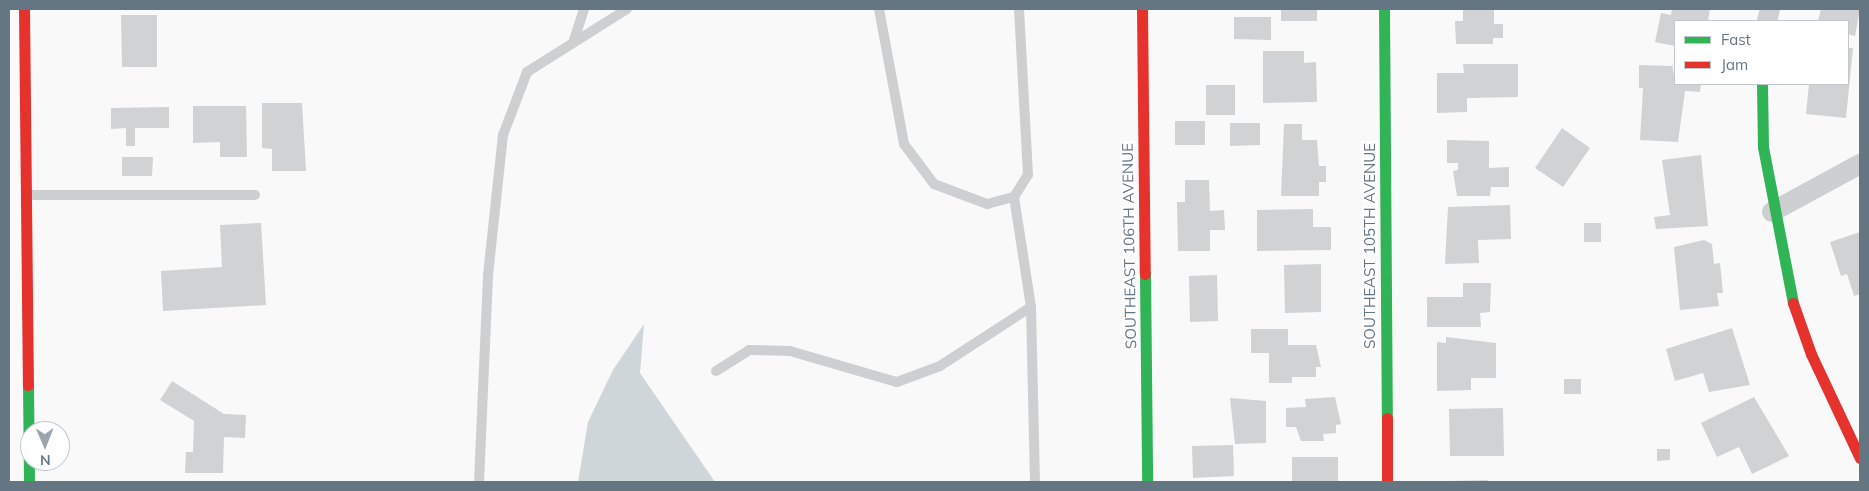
<!DOCTYPE html>
<style>
body{margin:0}
#map{position:relative;width:1869px;height:491px;overflow:hidden;background:#f9f9f9;font-family:Mulish,sans-serif}
div>[style]{position:absolute}
.water>*{inset:0;background:#ced6d9}
.building>*{inset:0;background:#d0d2d3}
.lane>*{height:10px;margin:-5px;padding:0 5px;transform-origin:5px;border-radius:5px;background:#cecfd0}
.street>*{height:20px;margin:-10px;padding:0 10px;transform-origin:10px;border-radius:10px;background:#cecfd0}
.fast>*{height:11px;margin:-5.5px;padding:0 5.5px;transform-origin:5.5px;border-radius:5.5px;background:#30b455}
.jam>*{height:11px;margin:-5.5px;padding:0 5.5px;transform-origin:5.5px;border-radius:5.5px;background:#e5322d}
span{translate:-50% -50%;white-space:nowrap;text-align:center;line-height:1.15;-webkit-text-stroke:5px #fff;paint-order:stroke}
.street-label{font-size:15px;color:#657683}
.frame{position:absolute;inset:0;border:10px solid #657683;pointer-events:none}
.legend{position:absolute;left:1674px;top:20px;width:175px;height:65px;box-sizing:border-box;background:#fff;border:1px solid #c1c8cd;margin:0;padding:6px 9px;list-style:none;font-size:15px;color:#657683}
.legend li{display:flex;align-items:center;gap:10px;height:25px}
.legend b{width:25px;border:1px solid #c1c8cd}
.north{position:absolute;left:20px;top:421px;width:50px;height:50px;box-sizing:border-box;background:#fff;border:1px solid #c1c8cd;border-radius:50%;rotate:179deg;font-size:14px;font-weight:700;line-height:20px;text-align:center;color:#657683}
.north::after{content:'';display:block;margin:auto;width:18px;height:22px;background:#99a4ac;clip-path:polygon(50% 0,100% 100%,50% 72%,0 100%)}
</style>
<div id="map">
<div class="water">
<i style="clip-path:polygon(644px 324px,640px 373px,715px 482px,578px 482px,588px 422px,613px 370px)"></i>
</div>
<div class="building">
<i style="clip-path:polygon(1281px 9px,1317px 9px,1317px 21px,1281px 21px)"></i>
<i style="clip-path:polygon(1463px 9px,1494px 9px,1494px 24px,1503px 24px,1503px 38px,1493px 38px,1493px 44px,1456px 44px,1455px 21px,1463px 21px)"></i>
<i style="clip-path:polygon(1672px 9px,1710px 9px,1708px 21px,1675px 21px,1675px 46px,1655px 42px,1661px 13px,1671px 15px)"></i>
<i style="clip-path:polygon(1821px 9px,1860px 9px,1855px 36px,1848px 34px,1848px 21px,1818px 21px)"></i>
<i style="clip-path:polygon(121px 15px,157px 15px,157px 67px,122px 67px)"></i>
<i style="clip-path:polygon(1234px 17px,1271px 17px,1271px 40px,1234px 39px)"></i>
<i style="clip-path:polygon(1848px 48px,1853px 48px,1846px 118px,1806px 114px,1809px 84px,1848px 84px)"></i>
<i style="clip-path:polygon(1263px 51px,1304px 51px,1304px 63px,1316px 62px,1317px 102px,1263px 103px)"></i>
<i style="clip-path:polygon(1672px 62px,1675px 84px,1701px 84px,1700px 92px,1685px 91px,1678px 142px,1640px 140px,1643px 88px,1639px 88px,1639px 65px,1672px 66px)"></i>
<i style="clip-path:polygon(1463px 64px,1518px 64px,1518px 97px,1467px 98px,1467px 112px,1437px 113px,1437px 73px,1464px 73px)"></i>
<i style="clip-path:polygon(1206px 85px,1235px 85px,1235px 115px,1206px 115px)"></i>
<i style="clip-path:polygon(262px 103px,302px 103px,306px 171px,272px 171px,272px 149px,262px 148px)"></i>
<i style="clip-path:polygon(193px 106px,246px 106px,247px 157px,220px 157px,220px 142px,193px 143px)"></i>
<i style="clip-path:polygon(169px 107px,169px 128px,135px 128px,135px 146px,126px 146px,126px 128px,111px 129px,111px 108px)"></i>
<i style="clip-path:polygon(1175px 121px,1205px 121px,1205px 145px,1175px 145px)"></i>
<i style="clip-path:polygon(1230px 123px,1260px 123px,1260px 145px,1230px 146px)"></i>
<i style="clip-path:polygon(1284px 124px,1302px 124px,1302px 140px,1317px 140px,1319px 166px,1326px 166px,1326px 182px,1319px 182px,1319px 196px,1281px 196px)"></i>
<i style="clip-path:polygon(1562px 128px,1590px 148px,1563px 187px,1535px 168px)"></i>
<i style="clip-path:polygon(1447px 140px,1489px 141px,1489px 168px,1509px 167px,1509px 187px,1491px 187px,1490px 196px,1457px 196px,1453px 171px,1458px 170px,1458px 163px,1447px 163px)"></i>
<i style="clip-path:polygon(1701px 155px,1708px 226px,1656px 229px,1654px 217px,1670px 215px,1662px 160px)"></i>
<i style="clip-path:polygon(122px 157px,153px 157px,152px 176px,122px 176px)"></i>
<i style="clip-path:polygon(1185px 180px,1209px 180px,1210px 211px,1224px 210px,1225px 230px,1210px 230px,1210px 251px,1178px 251px,1177px 202px,1185px 202px)"></i>
<i style="clip-path:polygon(1510px 205px,1511px 239px,1478px 240px,1479px 263px,1445px 264px,1448px 207px)"></i>
<i style="clip-path:polygon(1313px 209px,1313px 227px,1331px 227px,1331px 250px,1257px 251px,1257px 210px)"></i>
<i style="clip-path:polygon(261px 223px,266px 305px,163px 311px,161px 271px,222px 267px,220px 225px)"></i>
<i style="clip-path:polygon(1584px 223px,1601px 223px,1601px 242px,1584px 242px)"></i>
<i style="clip-path:polygon(1860px 232px,1860px 294px,1854px 296px,1847px 274px,1841px 276px,1830px 242px)"></i>
<i style="clip-path:polygon(1704px 240px,1712px 244px,1714px 264px,1720px 263px,1723px 293px,1717px 293px,1719px 306px,1680px 310px,1674px 247px)"></i>
<i style="clip-path:polygon(1321px 264px,1321px 312px,1285px 313px,1284px 265px)"></i>
<i style="clip-path:polygon(1217px 275px,1218px 321px,1190px 322px,1189px 276px)"></i>
<i style="clip-path:polygon(1463px 283px,1491px 283px,1490px 312px,1480px 313px,1481px 327px,1427px 327px,1427px 297px,1463px 297px)"></i>
<i style="clip-path:polygon(1732px 328px,1750px 385px,1709px 392px,1703px 373px,1675px 381px,1666px 349px)"></i>
<i style="clip-path:polygon(1251px 329px,1288px 329px,1288px 345px,1316px 345px,1321px 367px,1316px 367px,1316px 377px,1292px 377px,1292px 383px,1269px 383px,1269px 353px,1251px 353px)"></i>
<i style="clip-path:polygon(1446px 337px,1496px 343px,1496px 378px,1471px 378px,1471px 390px,1437px 391px,1437px 342px,1446px 343px)"></i>
<i style="clip-path:polygon(1564px 379px,1581px 379px,1581px 394px,1564px 394px)"></i>
<i style="clip-path:polygon(172px 381px,224px 414px,246px 415px,245px 438px,224px 437px,223px 473px,185px 473px,186px 452px,193px 452px,194px 421px,160px 400px)"></i>
<i style="clip-path:polygon(1335px 397px,1341px 424px,1336px 425px,1336px 433px,1323px 434px,1324px 441px,1301px 441px,1296px 427px,1286px 427px,1286px 408px,1306px 407px,1305px 399px)"></i>
<i style="clip-path:polygon(1754px 397px,1789px 456px,1752px 474px,1739px 447px,1717px 457px,1701px 423px)"></i>
<i style="clip-path:polygon(1230px 398px,1266px 401px,1266px 443px,1235px 444px)"></i>
<i style="clip-path:polygon(1503px 408px,1504px 456px,1450px 456px,1449px 409px)"></i>
<i style="clip-path:polygon(1233px 445px,1234px 476px,1193px 478px,1192px 446px)"></i>
<i style="clip-path:polygon(1657px 449px,1670px 449px,1670px 460px,1657px 461px)"></i>
<i style="clip-path:polygon(1292px 457px,1338px 457px,1338px 482px,1292px 482px)"></i>
<i style="clip-path:polygon(1488px 480px,1488px 482px,1447px 482px,1447px 481px)"></i>
</div>
<div class="lane">
<i style="left:879px;top:9px;width:137px;rotate:79.5deg"></i>
<i style="left:904px;top:144px;width:50px;rotate:53.1deg"></i>
<i style="left:934px;top:184px;width:57px;rotate:20.7deg"></i>
<i style="left:987px;top:204px;width:28px;rotate:-15deg"></i>
<i style="left:1014px;top:197px;width:26px;rotate:-58deg"></i>
<i style="left:1028px;top:175px;width:166px;rotate:-93.1deg"></i>
<i style="left:574px;top:40px;width:33px;rotate:-72deg"></i>
<i style="left:27px;top:195px;width:228px"></i>
<i style="left:1014px;top:197px;width:111px;rotate:81.2deg"></i>
<i style="left:1031px;top:307px;width:175px;rotate:88.7deg"></i>
<i style="left:716px;top:371px;width:39px;rotate:-32deg"></i>
<i style="left:749px;top:350px;width:41px;rotate:1.4deg"></i>
<i style="left:790px;top:351px;width:111px;rotate:16.2deg"></i>
<i style="left:897px;top:382px;width:46px;rotate:-20.4deg"></i>
<i style="left:940px;top:366px;width:108px;rotate:-33deg"></i>
<i style="left:479px;top:482px;width:207px;rotate:-87.5deg"></i>
<i style="left:488px;top:275px;width:141px;rotate:-83.9deg"></i>
<i style="left:503px;top:135px;width:67px;rotate:-69.1deg"></i>
<i style="left:527px;top:72px;width:118px;rotate:-32.2deg"></i>
</div>
<div class="street">
<i style="left:1767px;top:21px;width:12px;rotate:-76deg"></i>
<i style="left:1772px;top:212px;width:100px;rotate:-28.6deg"></i>
</div>
<div class="fast">
<i style="left:1384px;top:9px;width:409px;rotate:89.6deg"></i>
<i style="left:1762px;top:84px;width:63px;rotate:89.1deg"></i>
<i style="left:1763px;top:147px;width:159px;rotate:79.1deg"></i>
<i style="left:1145px;top:274px;width:208px;rotate:89.4deg"></i>
<i style="left:28px;top:385px;width:97px;rotate:89.4deg"></i>
</div>
<div class="jam">
<i style="left:24px;top:9px;width:376px;rotate:89.4deg"></i>
<i style="left:1142px;top:9px;width:265px;rotate:89.4deg"></i>
<i style="left:1793px;top:303px;width:54px;rotate:70.6deg"></i>
<i style="left:1811px;top:354px;width:115px;rotate:64.8deg"></i>
<i style="left:1387px;top:418px;width:64px;rotate:90deg"></i>
</div>
<div class="street-label">
<span style="left:1129px;top:246px;rotate:-91deg">SOUTHEAST 106TH AVENUE</span>
<span style="left:1370px;top:246px;rotate:-90deg">SOUTHEAST 105TH AVENUE</span>
</div>
<div class="frame"></div>
<ul class="legend">
<li><b style="height:6px;background:#30b455"></b>Fast</li>
<li><b style="height:6px;background:#e5322d"></b>Jam</li>
</ul>
<div class="north">N</div>
</div>
